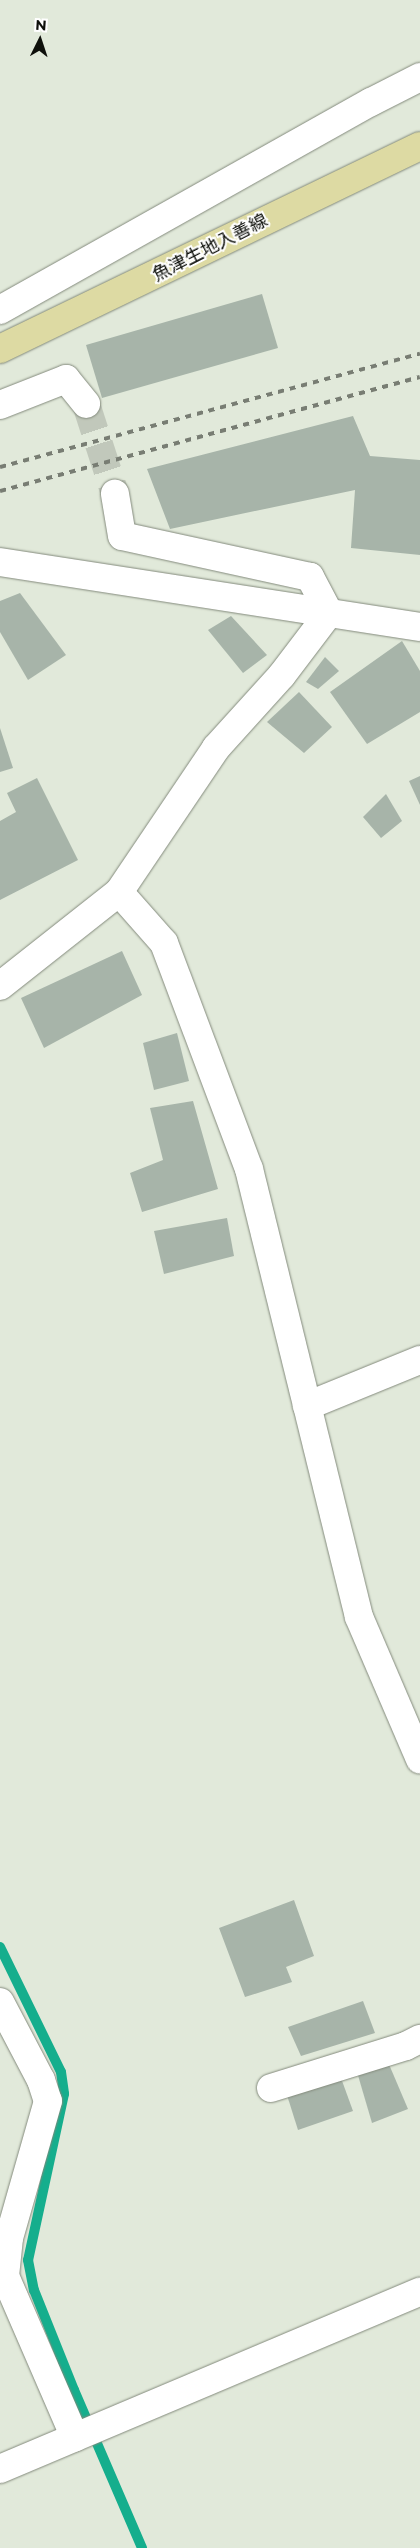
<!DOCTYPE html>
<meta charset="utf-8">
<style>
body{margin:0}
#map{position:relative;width:420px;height:2548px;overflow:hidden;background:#e1e9da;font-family:Montserrat,"Noto Sans JP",sans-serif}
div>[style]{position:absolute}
.stream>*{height:10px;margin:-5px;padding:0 5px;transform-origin:5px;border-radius:5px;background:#15ae8d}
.building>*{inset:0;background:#a7b4a9}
.minor-tunnel>*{height:28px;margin-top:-14px;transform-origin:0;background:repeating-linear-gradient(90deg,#c1c8bb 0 28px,transparent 0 42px)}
.roads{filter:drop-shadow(0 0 1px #838a7c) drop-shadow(0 0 1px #838a7c)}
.minor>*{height:28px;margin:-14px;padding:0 14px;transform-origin:14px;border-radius:14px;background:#fff}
.major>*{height:28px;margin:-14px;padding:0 14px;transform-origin:14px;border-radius:14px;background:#dddaa3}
.rail>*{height:4px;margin-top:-2px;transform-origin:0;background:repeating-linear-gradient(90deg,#787d73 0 6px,transparent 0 12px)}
span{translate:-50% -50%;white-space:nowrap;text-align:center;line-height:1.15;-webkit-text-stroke:4px #fff;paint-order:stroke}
.street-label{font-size:18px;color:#0e100b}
.north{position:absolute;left:15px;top:15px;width:50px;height:50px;-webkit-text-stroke:4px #fff;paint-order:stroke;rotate:4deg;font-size:14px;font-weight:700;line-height:20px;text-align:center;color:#0e100b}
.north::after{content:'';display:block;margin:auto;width:18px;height:22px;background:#0e100b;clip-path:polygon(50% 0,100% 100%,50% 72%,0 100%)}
</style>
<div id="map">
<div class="stream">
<i style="left:0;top:1947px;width:139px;rotate:64deg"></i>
<i style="left:61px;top:2072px;width:22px;rotate:82deg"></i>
<i style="left:64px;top:2094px;width:170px;rotate:102.2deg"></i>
<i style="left:28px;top:2260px;width:31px;rotate:79deg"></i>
<i style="left:34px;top:2290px;width:108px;rotate:68.2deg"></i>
<i style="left:74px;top:2390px;width:172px;rotate:66.7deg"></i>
</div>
<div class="building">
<i style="clip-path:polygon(262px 294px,278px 348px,102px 398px,86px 345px)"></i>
<i style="clip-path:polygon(353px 416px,370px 456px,420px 460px,420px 555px,351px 548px,355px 490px,170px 529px,147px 469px)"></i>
<i style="clip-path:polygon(20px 593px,66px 655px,28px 680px,0 632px,0 601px)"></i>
<i style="clip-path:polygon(231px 616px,267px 655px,243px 673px,208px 630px)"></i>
<i style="clip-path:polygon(402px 641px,420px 671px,420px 712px,367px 744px,330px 692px)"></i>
<i style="clip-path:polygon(325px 657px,339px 671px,318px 689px,306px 682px)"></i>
<i style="clip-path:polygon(299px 692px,332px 727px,304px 753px,267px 722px)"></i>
<i style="clip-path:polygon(0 728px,13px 768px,0 772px)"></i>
<i style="clip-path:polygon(420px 776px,420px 805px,409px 781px)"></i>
<i style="clip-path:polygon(37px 778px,78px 860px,0 900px,0 821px,16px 812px,7px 793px)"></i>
<i style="clip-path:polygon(386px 794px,402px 821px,381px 838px,363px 817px)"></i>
<i style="clip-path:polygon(122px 951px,142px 995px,44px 1048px,21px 998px)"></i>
<i style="clip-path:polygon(177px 1033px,189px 1081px,154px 1090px,143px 1043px)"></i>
<i style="clip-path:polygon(193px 1101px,218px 1189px,142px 1212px,130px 1173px,163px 1160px,150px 1108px)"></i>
<i style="clip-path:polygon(227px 1218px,234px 1256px,164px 1274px,154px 1231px)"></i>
<i style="clip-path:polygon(294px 1900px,314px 1956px,286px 1967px,292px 1982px,245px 1997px,219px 1928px)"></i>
<i style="clip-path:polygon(363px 2001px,375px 2033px,301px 2056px,288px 2027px)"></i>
<i style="clip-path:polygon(388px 2062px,408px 2109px,372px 2123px,357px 2072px)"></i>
<i style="clip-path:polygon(341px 2078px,353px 2111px,298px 2130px,286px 2092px)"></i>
</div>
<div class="minor-tunnel">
<i style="left:86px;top:404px;width:95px;rotate:72.1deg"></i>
</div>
<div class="roads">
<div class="minor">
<i style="left:0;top:310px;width:425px;rotate:-29.3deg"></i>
<i style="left:371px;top:102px;width:55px;rotate:-27deg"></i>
<i style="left:0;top:405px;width:71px;rotate:-21.5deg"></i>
<i style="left:66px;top:379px;width:32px;rotate:51deg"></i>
<i style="left:0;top:562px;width:425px;rotate:8.8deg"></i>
<i style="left:119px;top:892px;width:68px;rotate:48.6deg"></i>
<i style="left:164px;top:943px;width:241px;rotate:69.4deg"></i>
<i style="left:249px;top:1169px;width:461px;rotate:76.2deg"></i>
<i style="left:359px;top:1617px;width:155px;rotate:66.8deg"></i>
<i style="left:0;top:986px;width:152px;rotate:-38.3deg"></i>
<i style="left:119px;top:892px;width:174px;rotate:-56deg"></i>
<i style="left:216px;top:748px;width:98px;rotate:-47.9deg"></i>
<i style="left:282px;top:675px;width:78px;rotate:-52.8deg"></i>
<i style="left:329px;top:613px;width:41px;rotate:-117.8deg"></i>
<i style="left:310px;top:577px;width:192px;rotate:-167.7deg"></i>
<i style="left:122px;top:536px;width:43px;rotate:-99.5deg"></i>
<i style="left:307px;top:1406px;width:122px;rotate:-22.2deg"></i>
<i style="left:0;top:2002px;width:88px;rotate:62.3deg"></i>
<i style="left:41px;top:2080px;width:22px;rotate:72deg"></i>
<i style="left:48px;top:2101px;width:142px;rotate:105.9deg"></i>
<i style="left:9px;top:2238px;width:38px;rotate:96deg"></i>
<i style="left:5px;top:2276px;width:176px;rotate:66.6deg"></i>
<i style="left:271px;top:2088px;width:141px;rotate:-17.3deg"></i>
<i style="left:406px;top:2046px;width:16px;rotate:-27deg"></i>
<i style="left:0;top:2469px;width:456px;rotate:-22.9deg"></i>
</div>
<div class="major">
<i style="left:0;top:349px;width:466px;rotate:-25.8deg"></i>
</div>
</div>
<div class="rail">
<i style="left:0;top:467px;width:435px;rotate:-15.1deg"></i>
<i style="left:0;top:491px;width:435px;rotate:-15.2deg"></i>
</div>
<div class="street-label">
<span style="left:210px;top:248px;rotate:-27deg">魚津生地入善線</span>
</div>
<div class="north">N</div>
</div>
